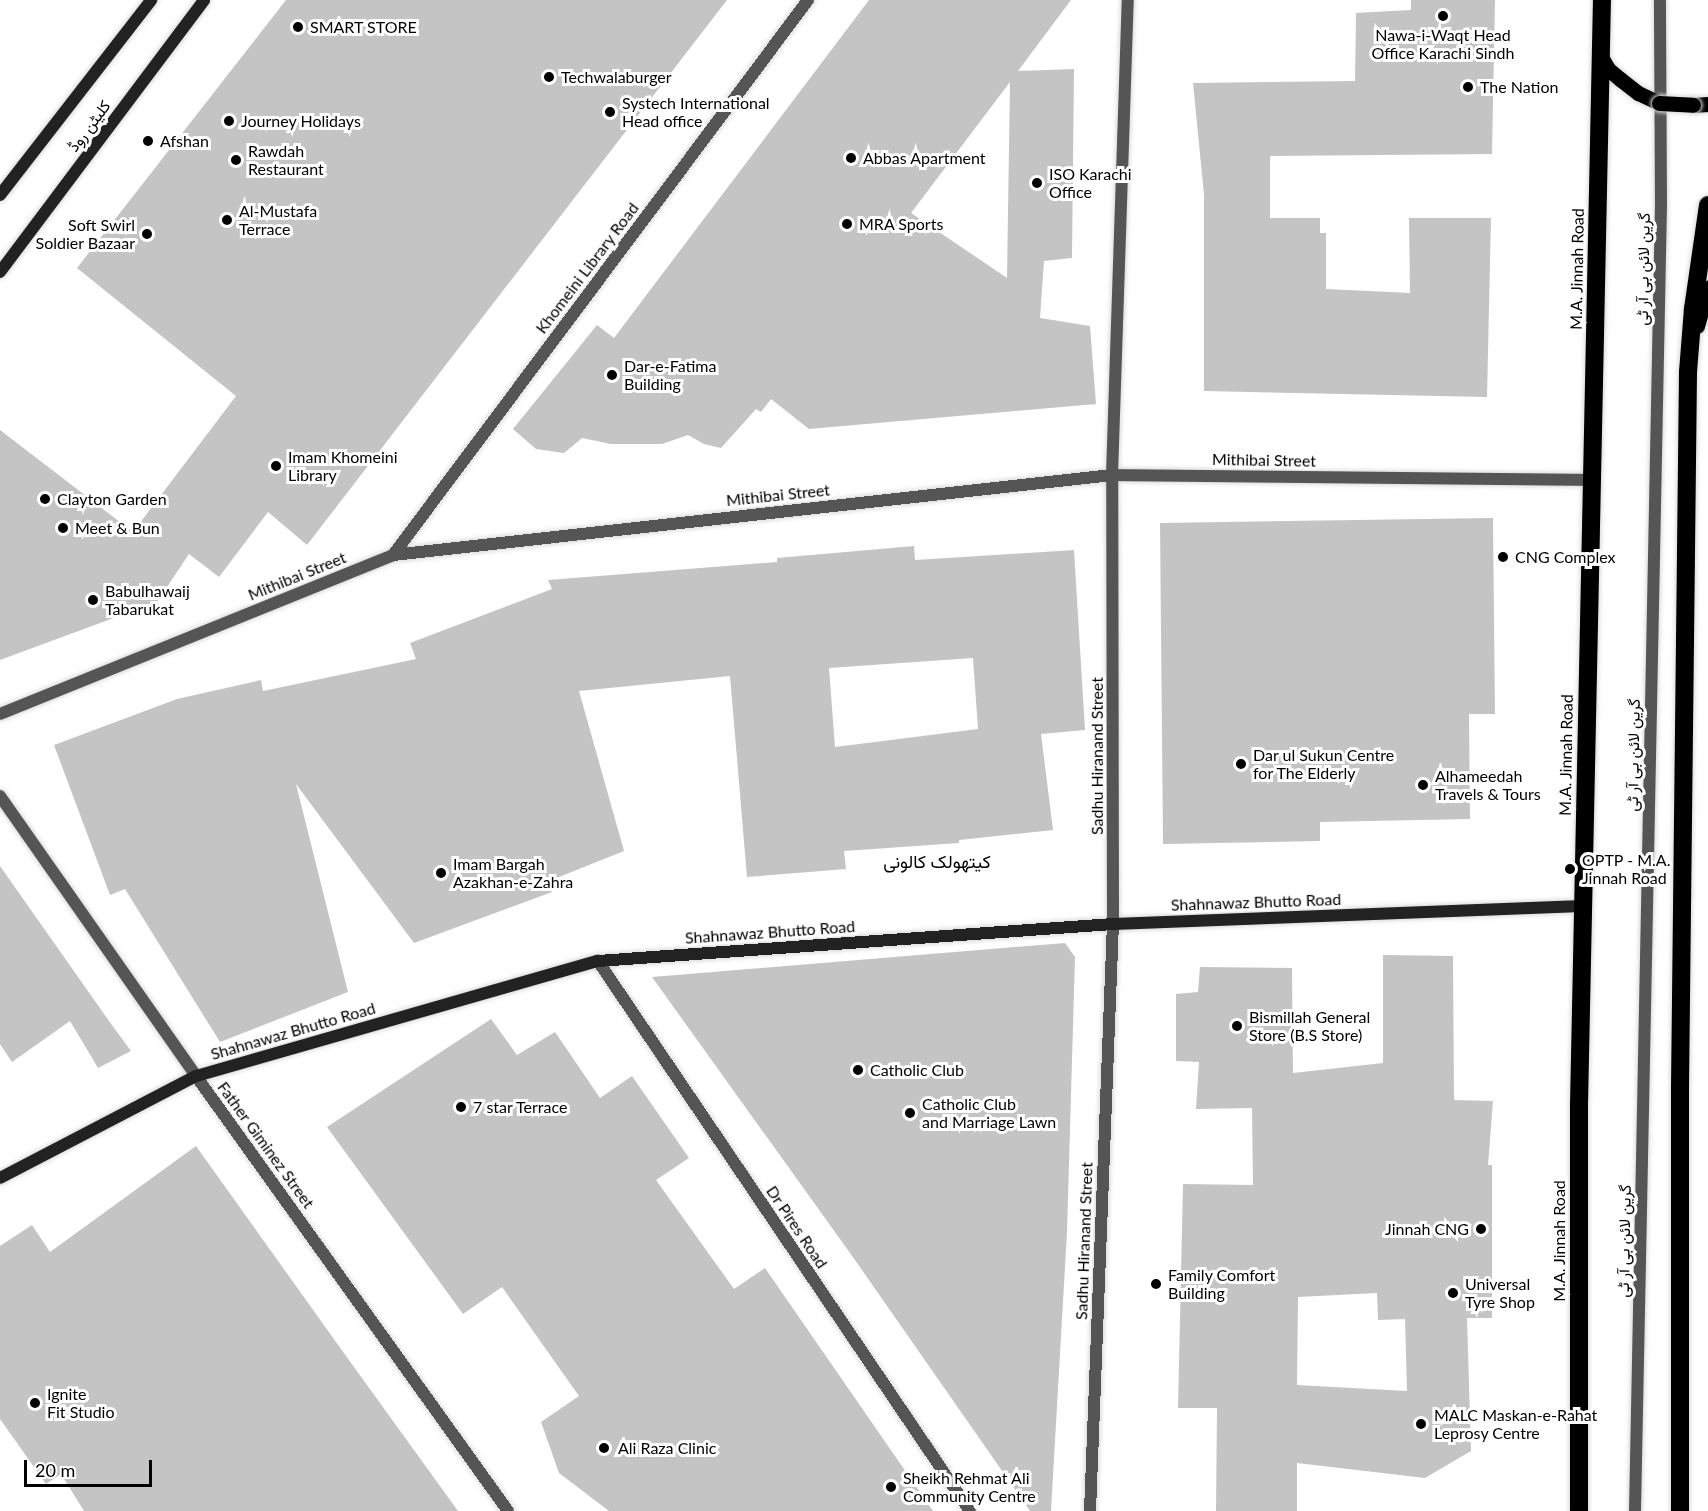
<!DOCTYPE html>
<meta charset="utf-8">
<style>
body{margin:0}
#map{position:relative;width:1708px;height:1511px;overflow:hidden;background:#fff;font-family:Lato,Vazirmatn,sans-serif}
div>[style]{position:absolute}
.building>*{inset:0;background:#c4c4c4}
.roads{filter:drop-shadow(0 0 2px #dbdbdb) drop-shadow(0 0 2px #dbdbdb)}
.lane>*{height:12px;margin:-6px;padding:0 6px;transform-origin:6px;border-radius:6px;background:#555}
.street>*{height:12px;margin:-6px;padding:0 6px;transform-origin:6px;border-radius:6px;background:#555}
.secondary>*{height:12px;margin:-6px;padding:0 6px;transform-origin:6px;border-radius:6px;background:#222}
.primary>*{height:15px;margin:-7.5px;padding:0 7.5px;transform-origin:7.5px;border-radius:7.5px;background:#000}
.highway>*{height:18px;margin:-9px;padding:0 9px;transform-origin:9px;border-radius:9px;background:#000}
.bridges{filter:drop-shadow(0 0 2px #dbdbdb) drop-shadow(0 0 2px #dbdbdb)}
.primary-bridge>*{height:15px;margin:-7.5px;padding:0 7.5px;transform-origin:7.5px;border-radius:7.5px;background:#000}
.dots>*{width:16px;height:16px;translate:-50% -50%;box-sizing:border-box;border:3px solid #fff;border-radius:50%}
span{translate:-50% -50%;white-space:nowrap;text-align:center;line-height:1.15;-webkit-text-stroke:6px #fff;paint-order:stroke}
.poi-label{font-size:16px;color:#000}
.left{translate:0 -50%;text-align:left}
.right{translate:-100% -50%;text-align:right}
.street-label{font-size:16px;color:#000}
.neighbourhood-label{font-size:18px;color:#000}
.scale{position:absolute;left:24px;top:1460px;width:128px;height:27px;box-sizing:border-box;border:3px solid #000;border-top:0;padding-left:8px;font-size:18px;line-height:21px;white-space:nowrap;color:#000;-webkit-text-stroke:4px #fff;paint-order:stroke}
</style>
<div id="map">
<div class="building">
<i style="clip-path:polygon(286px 0,727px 0,307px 545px,268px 512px,219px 577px,189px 554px,157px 602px,0 660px,0 430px,133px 532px,236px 396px,77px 268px)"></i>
<i style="clip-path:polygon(evenodd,869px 0,1071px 0,1018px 71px,1074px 69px,1072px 258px,1044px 261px,1040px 318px,1090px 326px,1096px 404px,809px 429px,771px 399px,761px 412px,756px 409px,721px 448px,704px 444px,688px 435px,662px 444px,611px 444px,582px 438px,564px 453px,536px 449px,513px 429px,597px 325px,614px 338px,869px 0,1010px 82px,1007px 278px,911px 213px,1010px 82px)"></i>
<i style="clip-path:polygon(1411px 0,1495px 0,1492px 154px,1270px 156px,1270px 218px,1320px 218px,1320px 233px,1326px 233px,1326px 289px,1410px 293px,1409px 218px,1491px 218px,1487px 397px,1204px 391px,1204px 195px,1193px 83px,1355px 81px,1356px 13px,1411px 10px)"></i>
<i style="clip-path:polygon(1493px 518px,1495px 714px,1469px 714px,1470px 819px,1320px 822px,1320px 841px,1163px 844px,1160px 523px)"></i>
<i style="clip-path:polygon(evenodd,914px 546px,915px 560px,1074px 550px,1085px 730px,1041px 734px,1053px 830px,959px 840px,959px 843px,844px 851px,846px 869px,747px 877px,730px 676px,579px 691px,624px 851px,549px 881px,552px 892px,414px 943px,296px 784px,348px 992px,220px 1042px,125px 889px,110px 895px,54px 745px,177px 699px,261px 680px,263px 691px,416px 659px,410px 643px,552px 589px,548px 580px,777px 562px,777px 558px,914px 546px,973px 658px,978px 729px,835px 747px,829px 668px,973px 658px)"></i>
<i style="clip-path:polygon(0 866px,109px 1021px,131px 1051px,98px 1068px,70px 1021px,12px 1062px,0 1044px)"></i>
<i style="clip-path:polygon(1065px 943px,1075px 957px,1067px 1232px,1051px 1511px,1030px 1511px,855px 1260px,652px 977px)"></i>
<i style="clip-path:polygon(evenodd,1383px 955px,1453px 956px,1454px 1100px,1493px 1101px,1488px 1165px,1492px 1165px,1492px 1318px,1467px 1318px,1471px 1451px,1425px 1478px,1297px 1463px,1297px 1511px,1216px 1511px,1217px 1408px,1178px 1408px,1183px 1184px,1253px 1185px,1252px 1108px,1196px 1109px,1199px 1062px,1176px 1061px,1176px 994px,1198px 992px,1200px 967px,1292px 968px,1293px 1073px,1383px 1063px,1383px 955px,1377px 1293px,1378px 1320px,1405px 1319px,1407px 1391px,1297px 1385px,1298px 1297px,1377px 1293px)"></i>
<i style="clip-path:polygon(491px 1019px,517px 1055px,555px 1032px,600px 1098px,632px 1076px,689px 1158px,656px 1180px,734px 1289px,765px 1268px,933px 1511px,609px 1511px,559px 1473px,541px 1422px,579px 1396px,502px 1287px,463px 1314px,327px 1127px)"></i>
<i style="clip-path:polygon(196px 1146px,341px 1349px,458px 1511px,84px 1511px,61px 1474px,46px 1484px,0 1419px,0 1246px,32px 1225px,50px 1252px)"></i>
</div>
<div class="roads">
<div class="lane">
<i style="left:1635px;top:1511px;width:1305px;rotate:-88.86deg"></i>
<i style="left:1661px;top:206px;width:206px;rotate:-90.3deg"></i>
</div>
<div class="street">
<i style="left:393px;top:555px;width:693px;rotate:-53.21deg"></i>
<i style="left:0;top:714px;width:424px;rotate:-22deg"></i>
<i style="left:393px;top:555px;width:723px;rotate:-6.35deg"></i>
<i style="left:1112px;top:475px;width:480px;rotate:0.6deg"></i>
<i style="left:0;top:796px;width:342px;rotate:55deg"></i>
<i style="left:196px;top:1076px;width:535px;rotate:54.35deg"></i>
<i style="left:598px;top:961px;width:664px;rotate:55.93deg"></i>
<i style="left:1090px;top:1511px;width:587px;rotate:-87.76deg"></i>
<i style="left:1113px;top:924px;width:449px;rotate:-90.1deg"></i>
<i style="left:1112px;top:475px;width:475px;rotate:-88.1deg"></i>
</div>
<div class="secondary">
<i style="left:0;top:195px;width:247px;rotate:-52.2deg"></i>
<i style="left:0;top:272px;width:340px;rotate:-53.1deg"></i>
<i style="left:0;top:1178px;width:221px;rotate:-27.5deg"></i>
<i style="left:196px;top:1076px;width:418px;rotate:-16deg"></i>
<i style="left:598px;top:961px;width:516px;rotate:-4.11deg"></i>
<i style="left:1113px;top:924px;width:470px;rotate:-2.2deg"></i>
</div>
<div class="primary">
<i style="left:1600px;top:55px;width:16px;rotate:60deg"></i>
<i style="left:1608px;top:69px;width:16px;rotate:40deg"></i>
<i style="left:1620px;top:79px;width:23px;rotate:38deg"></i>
<i style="left:1638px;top:93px;width:23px;rotate:25deg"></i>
<i style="left:1693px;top:105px;width:15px;rotate:-4deg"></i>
<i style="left:1697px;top:326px;width:40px;rotate:-74deg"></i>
</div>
<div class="highway">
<i style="left:1579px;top:1511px;width:406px;rotate:-90deg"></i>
<i style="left:1579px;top:1105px;width:1105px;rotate:-88.81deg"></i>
<i style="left:1680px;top:1511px;width:423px;rotate:-90deg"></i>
<i style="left:1680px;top:1088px;width:716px;rotate:-89.36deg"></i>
<i style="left:1688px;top:372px;width:63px;rotate:-85.5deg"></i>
<i style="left:1693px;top:309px;width:105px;rotate:-81.8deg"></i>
</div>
</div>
<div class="bridges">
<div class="primary-bridge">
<i style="left:1659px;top:103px;width:34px;rotate:3deg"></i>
</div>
</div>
<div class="dots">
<i style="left:1443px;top:16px;background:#000"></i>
<i style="left:298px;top:27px;background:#000"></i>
<i style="left:549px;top:77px;background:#000"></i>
<i style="left:1468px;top:87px;background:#000"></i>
<i style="left:610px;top:112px;background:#000"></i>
<i style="left:229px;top:121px;background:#000"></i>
<i style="left:148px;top:141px;background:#000"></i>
<i style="left:851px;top:158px;background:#000"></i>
<i style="left:236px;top:160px;background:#000"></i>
<i style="left:1037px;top:183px;background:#000"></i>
<i style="left:227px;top:220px;background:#000"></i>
<i style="left:847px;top:224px;background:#000"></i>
<i style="left:147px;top:234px;background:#000"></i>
<i style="left:612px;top:375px;background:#000"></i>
<i style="left:276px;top:466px;background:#000"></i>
<i style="left:45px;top:499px;background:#000"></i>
<i style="left:63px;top:528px;background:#000"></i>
<i style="left:1503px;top:557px;background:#000"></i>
<i style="left:93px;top:600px;background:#000"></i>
<i style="left:1241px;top:764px;background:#000"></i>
<i style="left:1423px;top:785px;background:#000"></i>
<i style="left:1570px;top:869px;background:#000"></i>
<i style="left:441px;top:873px;background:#000"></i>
<i style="left:1237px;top:1026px;background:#000"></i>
<i style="left:858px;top:1070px;background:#000"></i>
<i style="left:461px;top:1107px;background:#000"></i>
<i style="left:910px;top:1113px;background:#000"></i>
<i style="left:1481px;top:1229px;background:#000"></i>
<i style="left:1156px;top:1284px;background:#000"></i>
<i style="left:1453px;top:1293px;background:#000"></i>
<i style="left:35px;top:1403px;background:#000"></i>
<i style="left:1421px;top:1424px;background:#000"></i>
<i style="left:604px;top:1448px;background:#000"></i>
<i style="left:891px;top:1487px;background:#000"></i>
</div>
<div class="poi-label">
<span class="left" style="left:310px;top:27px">SMART STORE</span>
<span style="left:1443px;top:44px">Nawa-i-Waqt Head<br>Office Karachi Sindh</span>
<span class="left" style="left:561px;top:77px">Techwalaburger</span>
<span class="left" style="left:1480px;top:87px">The Nation</span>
<span class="left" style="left:622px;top:112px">Systech International<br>Head office</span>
<span class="left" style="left:241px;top:121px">Journey Holidays</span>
<span class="left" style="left:160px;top:141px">Afshan</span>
<span class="left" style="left:248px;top:160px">Rawdah<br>Restaurant</span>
<span class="left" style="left:863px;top:158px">Abbas Apartment</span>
<span class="left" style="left:1049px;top:183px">ISO Karachi<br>Office</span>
<span class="left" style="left:239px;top:220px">Al-Mustafa<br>Terrace</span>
<span class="left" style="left:859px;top:224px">MRA Sports</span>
<span class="right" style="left:135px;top:234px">Soft Swirl<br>Soldier Bazaar</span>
<span class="left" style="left:624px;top:375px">Dar-e-Fatima<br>Building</span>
<span class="left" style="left:288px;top:466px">Imam Khomeini<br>Library</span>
<span class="left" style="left:57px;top:499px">Clayton Garden</span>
<span class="left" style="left:75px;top:528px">Meet &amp; Bun</span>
<span class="left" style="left:1515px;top:557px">CNG Complex</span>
<span class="left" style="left:105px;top:600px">Babulhawaij<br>Tabarukat</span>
<span class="left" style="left:1253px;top:764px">Dar ul Sukun Centre<br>for The Elderly</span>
<span class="left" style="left:1435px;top:785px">Alhameedah<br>Travels &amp; Tours</span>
<span class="left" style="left:1582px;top:869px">OPTP - M.A.<br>Jinnah Road</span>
<span class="left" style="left:453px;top:873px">Imam Bargah<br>Azakhan-e-Zahra</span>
<span class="left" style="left:1249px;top:1026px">Bismillah General<br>Store (B.S Store)</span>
<span class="left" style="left:870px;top:1070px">Catholic Club</span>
<span class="left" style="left:922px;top:1113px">Catholic Club<br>and Marriage Lawn</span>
<span class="left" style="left:473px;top:1107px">7 star Terrace</span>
<span class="right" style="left:1469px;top:1229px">Jinnah CNG</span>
<span class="left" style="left:1168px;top:1284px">Family Comfort<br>Building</span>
<span class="left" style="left:1465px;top:1293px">Universal<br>Tyre Shop</span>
<span class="left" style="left:47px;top:1403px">Ignite<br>Fit Studio</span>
<span class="left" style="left:1434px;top:1424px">MALC Maskan-e-Rahat<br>Leprosy Centre</span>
<span class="left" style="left:618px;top:1448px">Ali Raza Clinic</span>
<span class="left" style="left:903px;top:1487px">Sheikh Rehmat Ali<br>Community Centre</span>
</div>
<div class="street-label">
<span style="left:89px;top:126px;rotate:-53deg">کلیٹن روڈ</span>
<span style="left:587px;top:268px;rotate:-53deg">Khomeini Library Road</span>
<span style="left:1577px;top:269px;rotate:-89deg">M.A. Jinnah Road</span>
<span style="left:1643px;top:269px;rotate:-89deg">گرین لائن بی آر ٹی</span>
<span style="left:1264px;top:460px;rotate:1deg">Mithibai Street</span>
<span style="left:778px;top:495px;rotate:-6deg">Mithibai Street</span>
<span style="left:297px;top:576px;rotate:-22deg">Mithibai Street</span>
<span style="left:1566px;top:755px;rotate:-89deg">M.A. Jinnah Road</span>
<span style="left:1633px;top:755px;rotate:-89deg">گرین لائن بی آر ٹی</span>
<span style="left:1097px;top:756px;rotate:-90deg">Sadhu Hiranand Street</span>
<span style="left:1256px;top:902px;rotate:-2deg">Shahnawaz Bhutto Road</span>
<span style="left:770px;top:932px;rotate:-4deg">Shahnawaz Bhutto Road</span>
<span style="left:293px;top:1031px;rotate:-16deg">Shahnawaz Bhutto Road</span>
<span style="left:266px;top:1145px;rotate:54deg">Father Giminez Street</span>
<span style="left:797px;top:1227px;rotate:56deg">Dr Pires Road</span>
<span style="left:1084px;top:1241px;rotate:-88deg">Sadhu Hiranand Street</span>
<span style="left:1559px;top:1241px;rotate:-90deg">M.A. Jinnah Road</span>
<span style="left:1624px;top:1241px;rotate:-89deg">گرین لائن بی آر ٹی</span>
</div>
<div class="neighbourhood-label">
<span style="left:937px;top:861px">کیتھولک کالونی</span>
</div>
<div class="scale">20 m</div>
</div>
